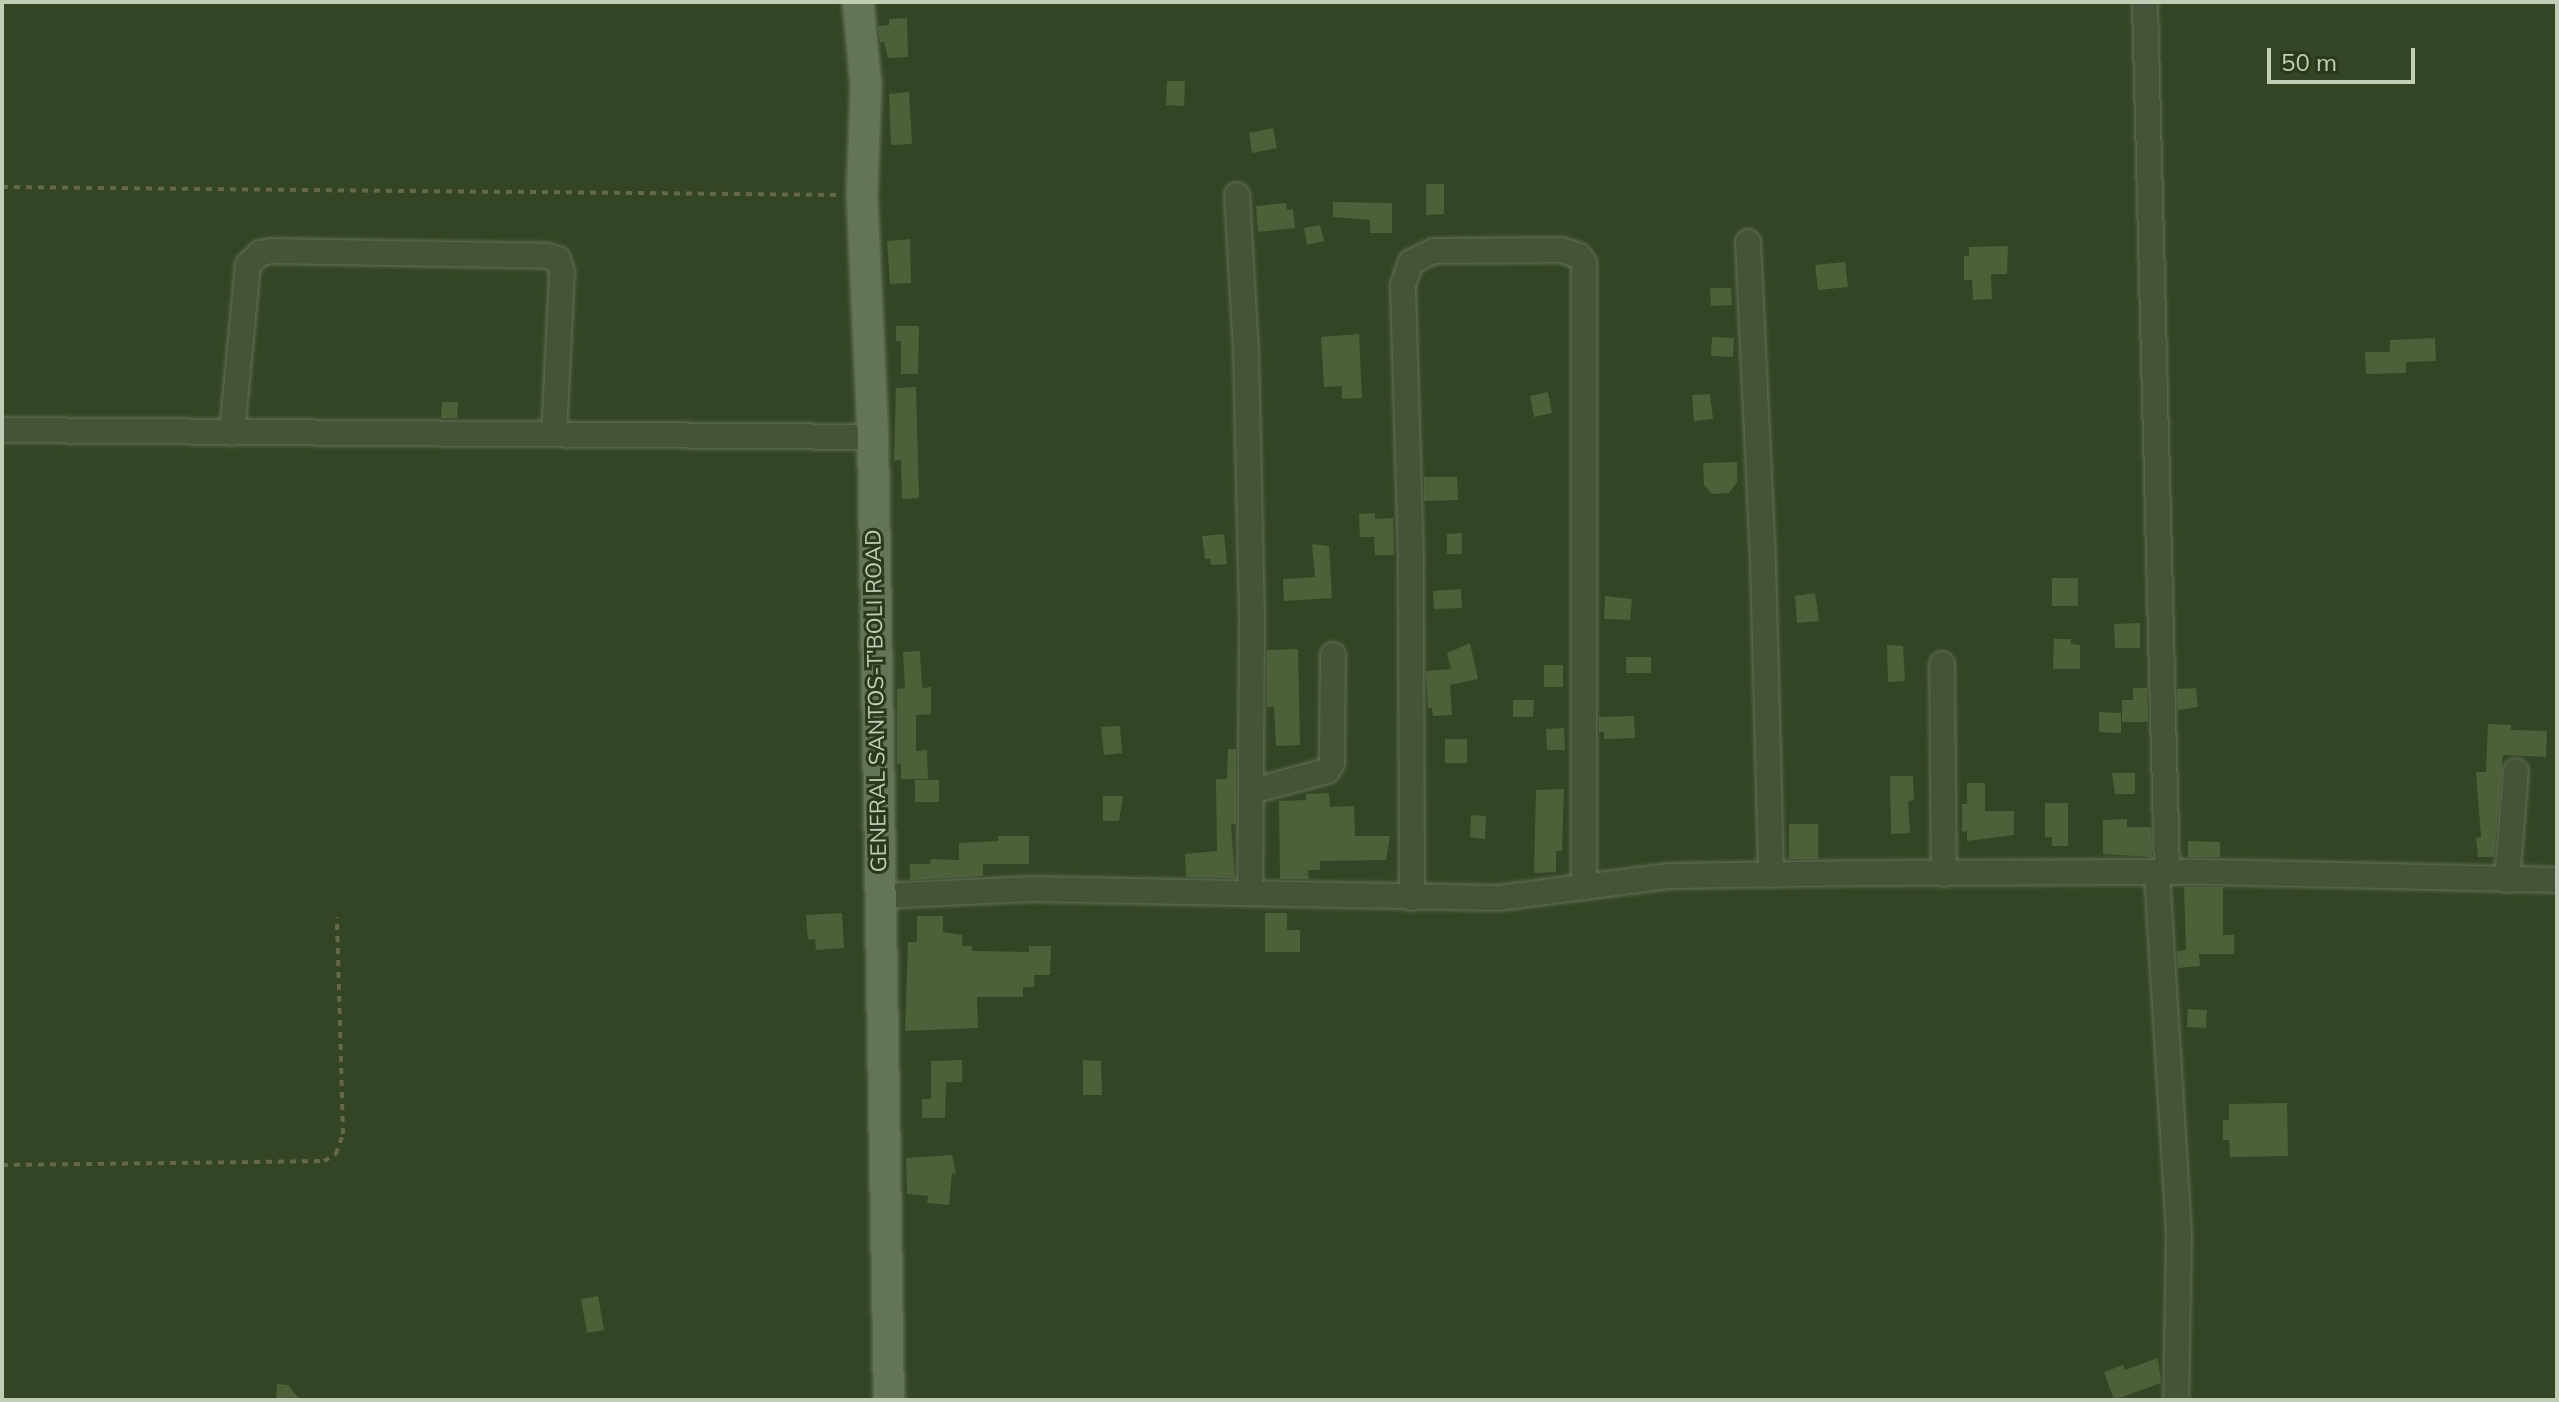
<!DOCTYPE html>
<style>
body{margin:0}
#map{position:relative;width:2559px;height:1402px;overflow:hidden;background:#334524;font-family:Mulish,sans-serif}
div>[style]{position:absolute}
.building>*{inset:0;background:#4d603a}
.path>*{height:4px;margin-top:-2px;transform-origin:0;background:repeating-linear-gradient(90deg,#66684b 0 6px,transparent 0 12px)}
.roads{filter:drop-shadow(0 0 2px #637157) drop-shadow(0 0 2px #637157)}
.minor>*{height:24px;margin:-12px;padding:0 12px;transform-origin:12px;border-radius:12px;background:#455439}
.major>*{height:30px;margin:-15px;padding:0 15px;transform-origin:15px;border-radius:15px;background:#647456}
span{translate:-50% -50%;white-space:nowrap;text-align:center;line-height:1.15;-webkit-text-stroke:6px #2a391d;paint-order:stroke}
.street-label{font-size:22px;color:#c0ceb6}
.frame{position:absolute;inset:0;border:4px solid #c0ceb6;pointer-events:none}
.scale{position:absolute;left:2267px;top:48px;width:148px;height:36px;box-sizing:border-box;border:4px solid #c0ceb6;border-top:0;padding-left:10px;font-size:24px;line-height:28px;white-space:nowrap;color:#c0ceb6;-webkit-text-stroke:6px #2a391d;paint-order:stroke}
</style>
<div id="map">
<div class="building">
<i style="clip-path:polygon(907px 18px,908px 57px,888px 58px,884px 42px,880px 42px,878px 26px,889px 25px,889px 19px)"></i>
<i style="clip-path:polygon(1167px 81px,1185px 81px,1184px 106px,1166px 105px)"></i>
<i style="clip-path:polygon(909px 92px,912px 144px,891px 145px,889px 94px)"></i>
<i style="clip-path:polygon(1273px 128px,1277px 148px,1252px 153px,1249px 133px)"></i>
<i style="clip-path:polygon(1426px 184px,1444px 184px,1444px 214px,1426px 215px)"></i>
<i style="clip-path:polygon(1333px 202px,1392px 203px,1392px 233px,1370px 233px,1370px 220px,1333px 217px)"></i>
<i style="clip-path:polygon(1286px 203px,1287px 210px,1293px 209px,1295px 228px,1258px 232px,1256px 206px)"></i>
<i style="clip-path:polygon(1320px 225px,1324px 241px,1307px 245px,1304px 228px)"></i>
<i style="clip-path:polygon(910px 239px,911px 283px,890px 284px,887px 241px)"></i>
<i style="clip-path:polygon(2008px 246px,2007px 274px,1991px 274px,1992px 299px,1973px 300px,1972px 280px,1964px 280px,1964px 256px,1969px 256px,1969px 247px)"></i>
<i style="clip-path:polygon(1845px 262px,1848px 287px,1818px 290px,1815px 265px)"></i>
<i style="clip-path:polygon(1710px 288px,1731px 288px,1732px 305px,1711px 306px)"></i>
<i style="clip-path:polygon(896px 326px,919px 326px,918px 374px,901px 374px,901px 341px,896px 341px)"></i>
<i style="clip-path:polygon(1359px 334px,1362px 398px,1342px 399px,1342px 386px,1324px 387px,1321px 337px)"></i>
<i style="clip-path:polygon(1712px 337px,1734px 338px,1733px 357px,1711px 356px)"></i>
<i style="clip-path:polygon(2435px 338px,2436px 361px,2406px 362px,2406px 373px,2366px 374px,2365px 352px,2390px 352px,2390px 340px)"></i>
<i style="clip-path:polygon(916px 387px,919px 498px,902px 499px,901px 460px,894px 461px,896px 388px)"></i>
<i style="clip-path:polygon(1548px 392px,1552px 413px,1534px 417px,1530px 396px)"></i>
<i style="clip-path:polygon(1710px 394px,1713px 419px,1694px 421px,1692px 395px)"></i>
<i style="clip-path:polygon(442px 402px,458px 402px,457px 418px,441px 418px)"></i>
<i style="clip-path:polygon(1737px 462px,1737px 482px,1729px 493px,1712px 494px,1704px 485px,1703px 463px)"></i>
<i style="clip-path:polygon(1424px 477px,1457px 477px,1458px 500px,1424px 501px)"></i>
<i style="clip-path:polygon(1375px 513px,1375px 519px,1393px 518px,1394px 555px,1375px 555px,1374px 537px,1360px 537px,1359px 514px)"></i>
<i style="clip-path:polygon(1462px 533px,1462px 554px,1447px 554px,1447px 534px)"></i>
<i style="clip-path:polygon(1224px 534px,1227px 564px,1211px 565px,1210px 559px,1205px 559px,1202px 536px)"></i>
<i style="clip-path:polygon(1312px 544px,1329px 546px,1332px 598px,1284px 601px,1283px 579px,1315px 577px)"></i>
<i style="clip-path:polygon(2052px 578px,2078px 578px,2078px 606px,2052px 606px)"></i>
<i style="clip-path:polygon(1461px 589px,1462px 608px,1434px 609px,1433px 591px)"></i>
<i style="clip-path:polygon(1815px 593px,1819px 621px,1797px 623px,1795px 596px)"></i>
<i style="clip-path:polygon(1605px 596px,1632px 599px,1630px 620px,1604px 619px)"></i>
<i style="clip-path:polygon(2140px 623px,2140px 648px,2115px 648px,2114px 624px)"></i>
<i style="clip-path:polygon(2054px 639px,2071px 639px,2071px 644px,2080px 645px,2080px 669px,2053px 669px)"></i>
<i style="clip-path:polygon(1470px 643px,1478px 679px,1450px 685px,1452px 715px,1433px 716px,1432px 708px,1428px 708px,1426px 671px,1451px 669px,1447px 653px)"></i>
<i style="clip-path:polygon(1887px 645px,1903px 646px,1905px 681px,1888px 682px)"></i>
<i style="clip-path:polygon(1298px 649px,1300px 745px,1276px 746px,1274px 707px,1267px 707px,1267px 650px)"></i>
<i style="clip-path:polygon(920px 651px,922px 688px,931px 687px,931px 714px,916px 715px,916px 751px,927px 750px,928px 779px,901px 779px,901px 764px,897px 764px,897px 689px,905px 688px,903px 652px)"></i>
<i style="clip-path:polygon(1626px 657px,1651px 657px,1651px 673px,1626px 673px)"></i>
<i style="clip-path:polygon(1544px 665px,1563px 665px,1563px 687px,1544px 687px)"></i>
<i style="clip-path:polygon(2133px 688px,2147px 688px,2148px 722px,2122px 722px,2122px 700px,2133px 700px)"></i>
<i style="clip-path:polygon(2196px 688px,2198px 707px,2178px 710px,2177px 689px)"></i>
<i style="clip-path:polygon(1513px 700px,1534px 700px,1533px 717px,1513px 717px)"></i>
<i style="clip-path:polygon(2099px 712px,2121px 713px,2121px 733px,2099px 732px)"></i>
<i style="clip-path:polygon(1634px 716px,1635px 738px,1604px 739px,1604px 732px,1599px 732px,1599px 717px)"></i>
<i style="clip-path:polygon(2488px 724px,2511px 725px,2511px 730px,2547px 731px,2546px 757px,2503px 755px,2494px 857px,2478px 857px,2476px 838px,2481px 837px,2476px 772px,2486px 772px)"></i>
<i style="clip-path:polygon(1120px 726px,1122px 753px,1104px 755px,1101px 727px)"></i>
<i style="clip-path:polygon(1564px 728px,1565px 750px,1547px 750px,1546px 729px)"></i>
<i style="clip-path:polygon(1445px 739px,1467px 739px,1467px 763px,1445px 763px)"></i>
<i style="clip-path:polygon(1228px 749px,1236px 749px,1236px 824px,1231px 824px,1235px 878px,1186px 877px,1185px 854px,1217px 851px,1216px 779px,1227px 779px)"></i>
<i style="clip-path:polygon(2112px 773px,2135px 773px,2135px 794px,2115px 794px)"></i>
<i style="clip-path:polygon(1890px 776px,1913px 776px,1914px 800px,1908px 801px,1910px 833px,1891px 834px)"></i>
<i style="clip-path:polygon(915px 780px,939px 780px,939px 802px,915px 802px)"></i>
<i style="clip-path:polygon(1967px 783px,1985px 783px,1985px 811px,2014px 811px,2014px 835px,1967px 841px,1967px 831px,1962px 832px,1962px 804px,1967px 804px)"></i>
<i style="clip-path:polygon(1564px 789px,1562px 851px,1556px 851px,1556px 872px,1534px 873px,1536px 790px)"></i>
<i style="clip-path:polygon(1329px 793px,1330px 807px,1354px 806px,1355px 836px,1390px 836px,1386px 860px,1320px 861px,1320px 870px,1308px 870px,1309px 879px,1280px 879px,1279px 801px,1306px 800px,1306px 794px)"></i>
<i style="clip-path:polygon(1103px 796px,1123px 796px,1119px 821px,1103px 821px)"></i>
<i style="clip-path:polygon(2045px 803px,2068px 803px,2068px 846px,2052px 846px,2052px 837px,2045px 837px)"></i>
<i style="clip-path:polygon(1471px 815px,1486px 816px,1485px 839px,1470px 837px)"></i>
<i style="clip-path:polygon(2127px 819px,2127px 827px,2151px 827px,2152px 857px,2103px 854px,2103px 820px)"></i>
<i style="clip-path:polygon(1789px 824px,1818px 824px,1818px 859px,1789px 859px)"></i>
<i style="clip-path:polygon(998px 836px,1029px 836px,1029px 864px,983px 864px,983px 876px,910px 880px,910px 864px,930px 864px,931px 859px,959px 860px,959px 843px,998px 841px)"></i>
<i style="clip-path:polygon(2188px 841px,2220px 842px,2220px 857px,2188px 857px)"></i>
<i style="clip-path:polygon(2184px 887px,2223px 887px,2223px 935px,2234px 935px,2234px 954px,2199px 954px,2200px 966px,2178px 968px,2177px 951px,2186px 950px)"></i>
<i style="clip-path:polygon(842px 913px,844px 948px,816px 950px,815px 939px,808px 940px,806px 915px)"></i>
<i style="clip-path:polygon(1265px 913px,1287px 913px,1287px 930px,1300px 930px,1300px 952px,1265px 952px)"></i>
<i style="clip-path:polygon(917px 916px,943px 916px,943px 932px,962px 935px,962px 946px,972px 946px,972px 951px,1029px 952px,1029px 946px,1051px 946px,1050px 975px,1034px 975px,1034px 987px,1023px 987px,1023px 997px,977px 997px,978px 1028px,905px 1031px,908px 942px,917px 942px)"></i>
<i style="clip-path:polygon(2188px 1009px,2207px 1010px,2206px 1028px,2187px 1027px)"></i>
<i style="clip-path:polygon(962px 1060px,962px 1082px,946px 1082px,945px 1118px,922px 1118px,922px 1099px,931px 1099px,931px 1061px)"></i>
<i style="clip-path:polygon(1083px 1060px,1101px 1061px,1102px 1095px,1083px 1095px)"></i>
<i style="clip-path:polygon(2287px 1103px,2288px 1156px,2230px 1157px,2229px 1140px,2223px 1140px,2223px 1120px,2229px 1120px,2229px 1104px)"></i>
<i style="clip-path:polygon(952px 1155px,956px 1173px,952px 1174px,949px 1205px,927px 1203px,928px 1196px,907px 1194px,906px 1158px)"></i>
<i style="clip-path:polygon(598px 1296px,604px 1330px,587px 1333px,581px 1299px)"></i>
<i style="clip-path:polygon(2158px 1358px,2161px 1383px,2114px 1400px,2104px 1372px,2123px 1365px,2125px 1370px)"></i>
<i style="clip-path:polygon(277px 1384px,288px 1385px,300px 1400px,276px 1400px)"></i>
</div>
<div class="path">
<i style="left:2px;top:187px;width:838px;rotate:0.55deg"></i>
<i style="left:2px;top:1165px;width:322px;rotate:-0.7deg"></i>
<i style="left:324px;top:1161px;width:14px;rotate:-30deg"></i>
<i style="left:336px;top:1154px;width:21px;rotate:-71deg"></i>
<i style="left:343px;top:1134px;width:217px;rotate:-91.6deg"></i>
</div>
<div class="roads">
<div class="minor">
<i style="left:2145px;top:2px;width:871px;rotate:88.55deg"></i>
<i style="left:1237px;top:195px;width:157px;rotate:86.7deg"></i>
<i style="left:1246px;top:352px;width:269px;rotate:88.7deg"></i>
<i style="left:1252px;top:621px;width:272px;rotate:90.4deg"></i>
<i style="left:1748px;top:242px;width:321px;rotate:87.3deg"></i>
<i style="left:1763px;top:563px;width:312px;rotate:88.5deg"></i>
<i style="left:2px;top:430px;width:871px;rotate:0.46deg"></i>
<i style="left:232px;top:433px;width:169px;rotate:-84.6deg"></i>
<i style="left:248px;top:265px;width:17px;rotate:-45deg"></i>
<i style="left:260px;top:253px;width:11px;rotate:-10deg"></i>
<i style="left:271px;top:251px;width:276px;rotate:1deg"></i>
<i style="left:547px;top:256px;width:11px;rotate:15deg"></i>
<i style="left:558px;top:259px;width:14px;rotate:73deg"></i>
<i style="left:562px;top:272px;width:162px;rotate:92.8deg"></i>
<i style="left:1942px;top:664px;width:210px;rotate:89.5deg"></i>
<i style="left:1252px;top:791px;width:78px;rotate:-14.9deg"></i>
<i style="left:1327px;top:771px;width:9px;rotate:-58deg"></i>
<i style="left:1332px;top:763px;width:108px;rotate:-89.5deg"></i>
<i style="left:2157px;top:874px;width:361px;rotate:86.5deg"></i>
<i style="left:2179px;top:1234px;width:166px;rotate:91deg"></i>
<i style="left:2507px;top:880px;width:109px;rotate:-85.3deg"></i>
<i style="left:879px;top:896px;width:153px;rotate:-2.6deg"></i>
<i style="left:1032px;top:889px;width:466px;rotate:1.1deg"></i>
<i style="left:1498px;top:898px;width:173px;rotate:-7.3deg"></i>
<i style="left:1670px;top:876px;width:190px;rotate:-0.9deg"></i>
<i style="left:1860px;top:873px;width:347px;rotate:-0.2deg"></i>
<i style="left:2207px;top:872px;width:350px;rotate:1.3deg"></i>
<i style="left:1412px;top:898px;width:339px;rotate:-90.2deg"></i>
<i style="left:1411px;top:559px;width:274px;rotate:-91.7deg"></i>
<i style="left:1403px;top:285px;width:24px;rotate:-71deg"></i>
<i style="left:1411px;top:262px;width:25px;rotate:-26deg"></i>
<i style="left:1434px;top:251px;width:127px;rotate:-0.5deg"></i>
<i style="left:1561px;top:250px;width:19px;rotate:18deg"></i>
<i style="left:1579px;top:256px;width:9px;rotate:54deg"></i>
<i style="left:1584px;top:263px;width:623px;rotate:90deg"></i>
</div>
<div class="major">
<i style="left:858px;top:2px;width:84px;rotate:84.6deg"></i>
<i style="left:866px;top:86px;width:109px;rotate:92.1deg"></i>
<i style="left:862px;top:195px;width:242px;rotate:87.4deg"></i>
<i style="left:873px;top:437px;width:963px;rotate:89.05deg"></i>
</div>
</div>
<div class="street-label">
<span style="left:876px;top:701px;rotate:-91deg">GENERAL SANTOS-T'BOLI ROAD</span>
</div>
<div class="frame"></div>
<div class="scale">50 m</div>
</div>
